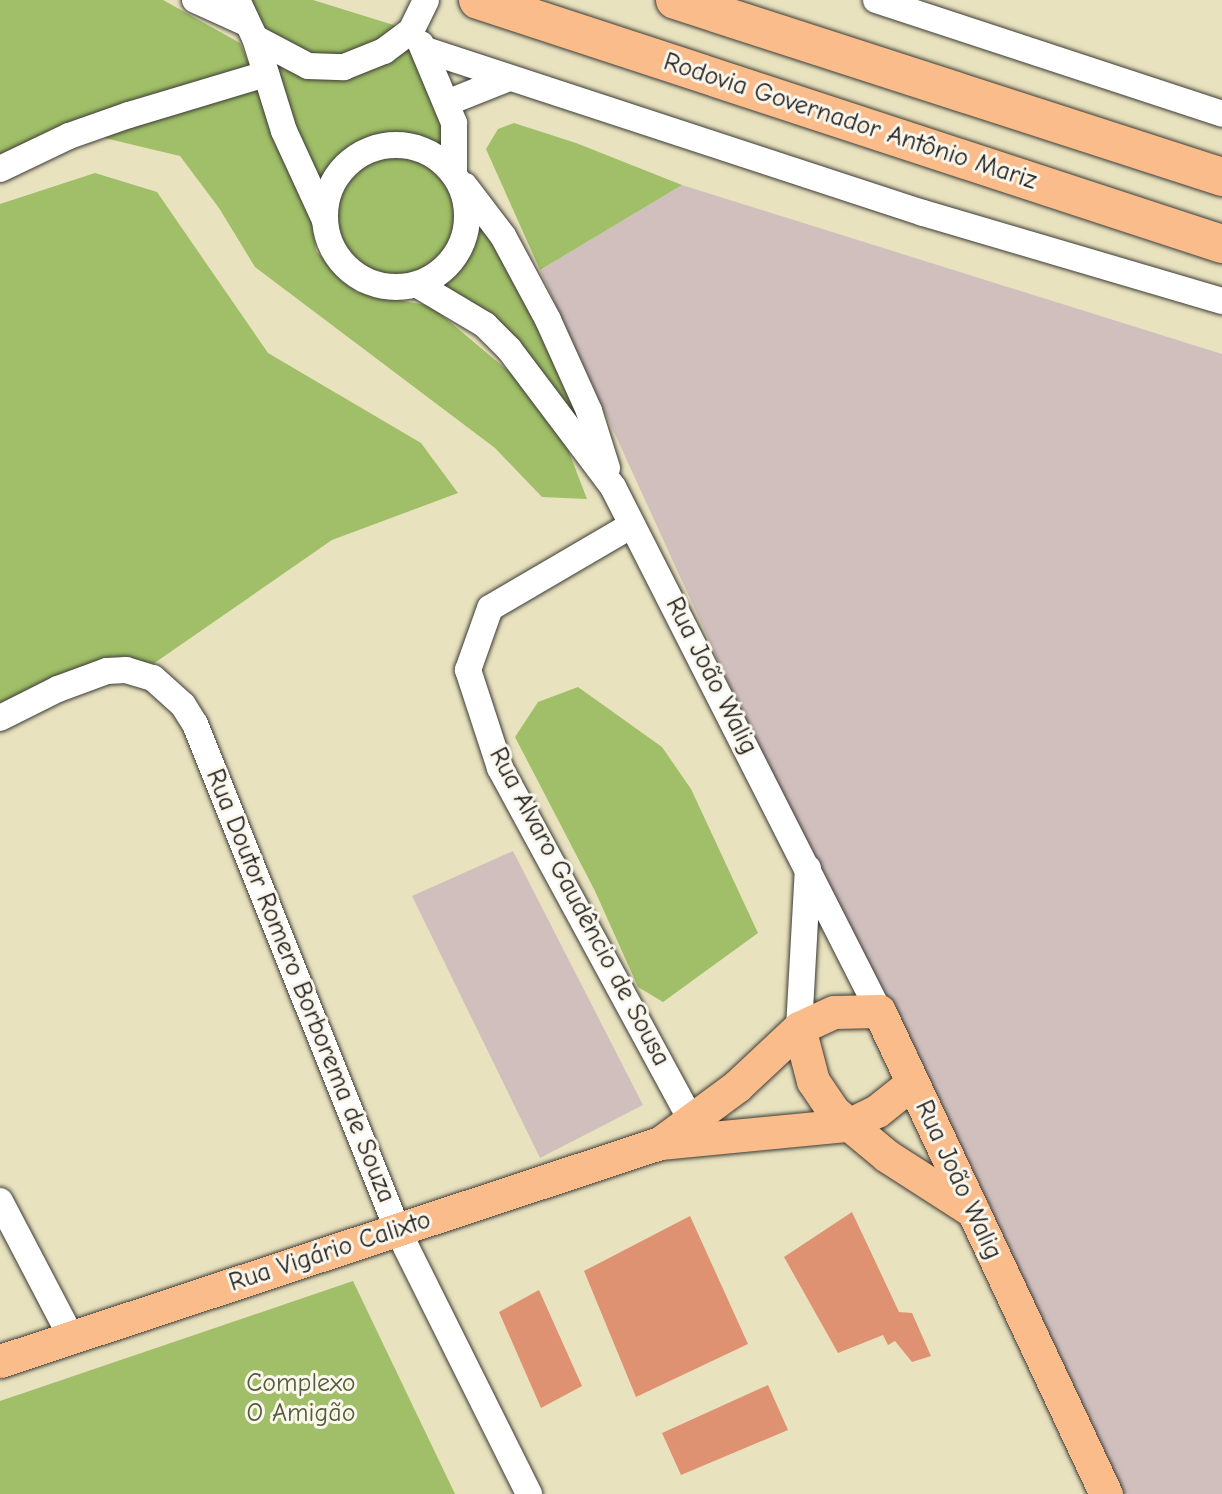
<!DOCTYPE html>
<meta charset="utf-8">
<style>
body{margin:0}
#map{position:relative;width:1222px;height:1494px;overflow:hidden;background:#e9e2bf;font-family:"Comic Neue",sans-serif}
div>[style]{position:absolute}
.industrial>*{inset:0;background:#d1bfbe}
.green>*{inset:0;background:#a0bf68}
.round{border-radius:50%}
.building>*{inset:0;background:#df9272}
.roads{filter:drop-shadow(0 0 2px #3b3a34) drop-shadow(0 0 2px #3b3a34)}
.minor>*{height:26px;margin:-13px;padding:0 13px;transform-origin:13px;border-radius:13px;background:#fff}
.minor>.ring{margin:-13px;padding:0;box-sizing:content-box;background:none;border:26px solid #fff;border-radius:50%}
.major>*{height:33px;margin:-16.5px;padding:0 16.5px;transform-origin:16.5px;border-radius:16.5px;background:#f9bc8a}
.highway>*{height:38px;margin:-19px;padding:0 19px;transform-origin:19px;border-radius:19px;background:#f9bc8a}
span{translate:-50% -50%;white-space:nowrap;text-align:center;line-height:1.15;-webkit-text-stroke:6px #fbf7ec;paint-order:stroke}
.street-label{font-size:26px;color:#1c1c1c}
.park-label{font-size:26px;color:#515d3a}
</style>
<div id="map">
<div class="industrial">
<i style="clip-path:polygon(682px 185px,1222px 354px,1222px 1494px,1099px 1494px,540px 270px)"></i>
<i style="clip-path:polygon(513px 851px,643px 1105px,540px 1158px,412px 896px)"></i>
</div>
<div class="green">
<i style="clip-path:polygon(0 0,163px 0,240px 43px,311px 208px,316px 251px,356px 292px,431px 306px,552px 408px,587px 499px,542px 497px,495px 448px,255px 267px,219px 208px,180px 156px,71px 130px,0 159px)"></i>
<i style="clip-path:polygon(246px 0,313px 0,400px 27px,340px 65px,258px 32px)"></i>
<i style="clip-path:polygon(409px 40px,446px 121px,447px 156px,431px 146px,404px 140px,376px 141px,352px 153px,331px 172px,320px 195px,266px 54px,285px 70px,317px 76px)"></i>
<i style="clip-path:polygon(514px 123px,576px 143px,682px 185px,540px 270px,486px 149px,498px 129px)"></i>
<i class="round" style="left:331px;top:151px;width:130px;height:130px"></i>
<i style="clip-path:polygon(95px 173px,157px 192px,268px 353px,421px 443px,458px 493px,332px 540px,153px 664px,124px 656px,0 703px,0 204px)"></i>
<i style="clip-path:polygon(472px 206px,501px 247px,596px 456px,432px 284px,451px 273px,462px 259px,473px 233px)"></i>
<i style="clip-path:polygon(578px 687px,662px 747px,691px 789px,758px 933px,663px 1002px,638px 987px,595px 891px,515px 737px,538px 702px)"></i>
<i style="clip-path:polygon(353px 1281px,455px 1494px,0 1494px,0 1401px)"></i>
</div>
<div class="building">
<i style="clip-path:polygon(852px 1212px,899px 1312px,912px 1313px,931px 1356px,912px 1362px,895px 1341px,888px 1345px,883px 1335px,838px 1353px,784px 1257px)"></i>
<i style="clip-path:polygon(690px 1216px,748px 1344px,636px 1397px,584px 1271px)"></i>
<i style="clip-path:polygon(539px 1290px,582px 1386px,541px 1408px,499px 1312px)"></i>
<i style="clip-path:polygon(768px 1385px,788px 1430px,681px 1475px,662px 1433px)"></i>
</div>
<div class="roads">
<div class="minor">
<i style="left:195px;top:0;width:54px;rotate:24.2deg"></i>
<i style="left:237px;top:0;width:42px;rotate:64.7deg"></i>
<i style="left:255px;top:38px;width:97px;rotate:72.7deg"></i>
<i style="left:284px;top:131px;width:98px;rotate:65.3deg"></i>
<i style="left:876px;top:0;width:364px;rotate:18.2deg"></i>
<i style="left:255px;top:38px;width:60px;rotate:27.8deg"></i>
<i style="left:308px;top:66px;width:36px;rotate:2deg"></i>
<i style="left:344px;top:67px;width:43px;rotate:-21.8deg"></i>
<i style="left:384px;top:51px;width:34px;rotate:-37deg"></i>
<i style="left:411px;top:31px;width:34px;rotate:-64deg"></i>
<i style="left:421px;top:44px;width:86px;rotate:67.3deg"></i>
<i style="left:454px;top:123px;width:51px;rotate:90deg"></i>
<i style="left:426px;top:50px;width:523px;rotate:18.16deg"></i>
<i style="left:923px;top:213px;width:312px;rotate:16.4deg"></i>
<i style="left:449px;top:102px;width:65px;rotate:-21.8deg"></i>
<i class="ring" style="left:325px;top:145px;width:116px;height:116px"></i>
<i style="left:0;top:169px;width:76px;rotate:-25.6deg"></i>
<i style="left:69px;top:136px;width:64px;rotate:-19.3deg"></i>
<i style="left:129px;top:115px;width:143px;rotate:-16.7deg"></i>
<i style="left:465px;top:186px;width:63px;rotate:52.8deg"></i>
<i style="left:503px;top:236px;width:95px;rotate:61.8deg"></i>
<i style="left:548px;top:320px;width:100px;rotate:65.7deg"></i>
<i style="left:589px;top:411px;width:60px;rotate:72.5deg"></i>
<i style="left:418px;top:285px;width:78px;rotate:30.8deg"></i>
<i style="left:485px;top:325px;width:34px;rotate:45deg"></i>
<i style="left:509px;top:349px;width:173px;rotate:53deg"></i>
<i style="left:613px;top:487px;width:588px;rotate:63.09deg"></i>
<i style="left:632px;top:525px;width:164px;rotate:149.7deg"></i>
<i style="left:490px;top:608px;width:66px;rotate:109.5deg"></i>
<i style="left:468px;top:670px;width:103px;rotate:71.9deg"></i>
<i style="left:500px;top:768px;width:400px;rotate:61.5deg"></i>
<i style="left:0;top:718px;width:65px;rotate:-26.6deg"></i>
<i style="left:58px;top:689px;width:52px;rotate:-20.2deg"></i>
<i style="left:107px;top:671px;width:19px;rotate:-3deg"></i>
<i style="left:126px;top:670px;width:28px;rotate:17deg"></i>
<i style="left:153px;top:678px;width:40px;rotate:42deg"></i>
<i style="left:183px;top:705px;width:22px;rotate:58deg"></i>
<i style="left:195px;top:724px;width:546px;rotate:68.18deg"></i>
<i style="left:398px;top:1231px;width:294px;rotate:63.5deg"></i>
<i style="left:799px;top:1028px;width:160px;rotate:-86.8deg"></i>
<i style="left:0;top:1201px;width:153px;rotate:62.4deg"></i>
</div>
<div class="major">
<i style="left:799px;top:1028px;width:55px;rotate:75.2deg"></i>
<i style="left:813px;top:1081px;width:36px;rotate:56deg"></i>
<i style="left:833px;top:1111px;width:70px;rotate:39.8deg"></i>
<i style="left:887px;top:1156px;width:103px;rotate:32.8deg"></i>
<i style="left:660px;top:1143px;width:96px;rotate:-36.5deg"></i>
<i style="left:737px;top:1086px;width:85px;rotate:-43.1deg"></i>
<i style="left:799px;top:1028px;width:38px;rotate:-25deg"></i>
<i style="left:834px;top:1012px;width:45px;rotate:-1.3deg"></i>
<i style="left:879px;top:1011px;width:534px;rotate:64.83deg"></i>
<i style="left:0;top:1361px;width:695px;rotate:-18.28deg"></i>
<i style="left:660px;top:1143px;width:189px;rotate:-5.5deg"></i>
<i style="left:848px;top:1125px;width:32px;rotate:-26deg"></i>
<i style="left:877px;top:1111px;width:45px;rotate:-38.7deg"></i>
</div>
<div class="highway">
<i style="left:478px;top:0;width:783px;rotate:18.16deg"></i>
<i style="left:675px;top:0;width:575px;rotate:17.93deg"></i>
</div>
</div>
<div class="street-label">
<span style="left:850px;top:122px;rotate:18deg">Rodovia Governador Antônio Mariz</span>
<span style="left:711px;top:676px;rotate:63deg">Rua João Walig</span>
<span style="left:579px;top:907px;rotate:62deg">Rua Alvaro Gaudêncio de Sousa</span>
<span style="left:300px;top:986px;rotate:68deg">Rua Doutor Romero Borborema de Souza</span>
<span style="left:958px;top:1180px;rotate:65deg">Rua João Walig</span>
<span style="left:330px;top:1252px;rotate:-18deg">Rua Vigário Calixto</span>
</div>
<div class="park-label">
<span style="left:301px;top:1399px">Complexo<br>O Amigão</span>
</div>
</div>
